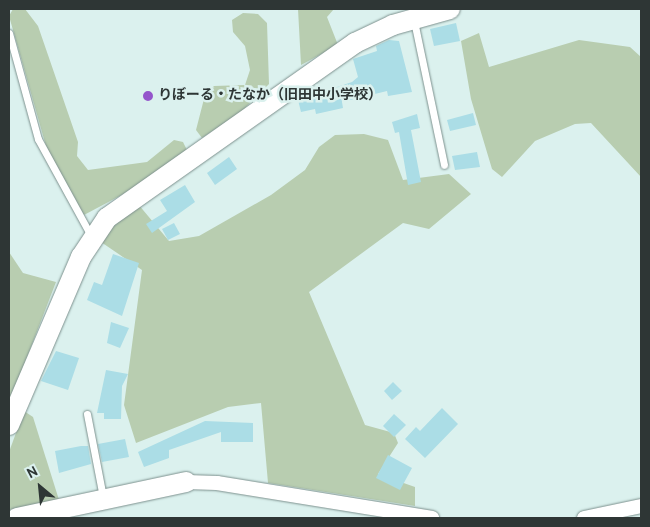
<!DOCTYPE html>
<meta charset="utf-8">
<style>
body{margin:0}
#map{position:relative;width:650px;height:527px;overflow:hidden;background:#dbf1ee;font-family:Overpass,"Noto Sans JP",sans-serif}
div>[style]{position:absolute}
.green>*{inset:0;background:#b8cdb0}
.building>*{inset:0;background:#abdde6}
.roads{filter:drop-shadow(0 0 1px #7d918e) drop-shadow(0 0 1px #7d918e)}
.lane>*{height:7px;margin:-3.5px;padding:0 3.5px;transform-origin:3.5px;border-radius:3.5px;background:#fff}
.street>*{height:14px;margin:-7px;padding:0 7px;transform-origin:7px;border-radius:7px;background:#fff}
.secondary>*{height:20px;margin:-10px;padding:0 10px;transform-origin:10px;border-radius:10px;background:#fff}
.dots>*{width:14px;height:14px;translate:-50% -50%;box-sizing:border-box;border:2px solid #dbf1ee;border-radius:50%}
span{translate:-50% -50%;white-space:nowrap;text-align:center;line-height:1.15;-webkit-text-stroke:5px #dbf1ee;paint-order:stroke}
.poi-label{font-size:14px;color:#2e3635;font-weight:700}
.left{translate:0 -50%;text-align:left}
.frame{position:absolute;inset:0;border:10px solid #2e3635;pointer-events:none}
.north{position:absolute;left:15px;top:462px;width:50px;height:50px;-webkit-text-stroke:4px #dbf1ee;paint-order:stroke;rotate:332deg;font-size:14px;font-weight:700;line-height:20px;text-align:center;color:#2e3635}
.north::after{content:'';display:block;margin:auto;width:18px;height:22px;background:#2e3635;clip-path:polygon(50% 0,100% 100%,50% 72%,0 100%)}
</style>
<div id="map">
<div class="green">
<i style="clip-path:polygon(13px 9px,25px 9px,38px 26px,78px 142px,77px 156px,88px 170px,147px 162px,174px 140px,183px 142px,188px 152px,146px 182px,84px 215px,46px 146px,9px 16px)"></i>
<i style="clip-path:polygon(298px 9px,334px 9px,327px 17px,338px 45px,301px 65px)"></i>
<i style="clip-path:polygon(243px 13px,258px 14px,267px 23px,269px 84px,241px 112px,202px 138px,196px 130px,205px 95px,214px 86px,245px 85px,250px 70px,245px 46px,233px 32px,232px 20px)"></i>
<i style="clip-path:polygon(479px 33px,489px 67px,579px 40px,630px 47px,641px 57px,641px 177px,591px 123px,575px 124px,535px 141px,502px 177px,492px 169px,471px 99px,461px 41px)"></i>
<i style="clip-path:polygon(364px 134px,388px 140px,403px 180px,449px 174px,471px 194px,429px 229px,403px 223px,309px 292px,365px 425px,394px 433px,398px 443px,378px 474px,415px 487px,415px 506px,268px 483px,261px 403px,228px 407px,136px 443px,124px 405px,142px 270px,101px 242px,109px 224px,138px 204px,169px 241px,199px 236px,271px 195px,305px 170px,319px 147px,335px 135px)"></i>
<i style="clip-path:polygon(9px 252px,23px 273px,56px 282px,9px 404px)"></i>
<i style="clip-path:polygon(24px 411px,33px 417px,59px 500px,9px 510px,9px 452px)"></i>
</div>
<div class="building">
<i style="clip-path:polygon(456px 23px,460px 41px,434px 46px,430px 29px)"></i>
<i style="clip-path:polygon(389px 40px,399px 41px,412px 92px,388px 96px,387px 91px,342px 102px,343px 108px,316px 114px,315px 109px,301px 112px,298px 100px,352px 82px,358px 77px,353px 59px,377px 51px,376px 46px)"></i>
<i style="clip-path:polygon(473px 113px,476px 125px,450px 131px,447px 120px)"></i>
<i style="clip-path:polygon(417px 114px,420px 128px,411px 130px,421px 182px,408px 185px,399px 132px,395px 133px,392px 122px)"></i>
<i style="clip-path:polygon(477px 152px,480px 167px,455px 170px,452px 156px)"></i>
<i style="clip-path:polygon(229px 157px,237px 169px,215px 185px,207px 173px)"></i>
<i style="clip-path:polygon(185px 185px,195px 202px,152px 233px,146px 224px,167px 211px,160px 200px)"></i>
<i style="clip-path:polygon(174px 223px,180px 234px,168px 240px,162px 229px)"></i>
<i style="clip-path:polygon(113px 254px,139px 263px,122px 316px,87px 300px,94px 282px,102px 285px)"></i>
<i style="clip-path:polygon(111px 322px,129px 328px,120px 348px,107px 343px)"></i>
<i style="clip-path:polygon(56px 351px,79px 358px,68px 390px,41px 381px)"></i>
<i style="clip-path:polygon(106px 370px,128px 374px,122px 386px,121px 419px,104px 419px,104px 413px,97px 413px)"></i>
<i style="clip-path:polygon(393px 382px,402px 391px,392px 400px,384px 391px)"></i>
<i style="clip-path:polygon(442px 408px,458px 424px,425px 458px,405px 439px,416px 427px,420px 431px)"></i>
<i style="clip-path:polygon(394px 414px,406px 425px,394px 437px,383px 426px)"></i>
<i style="clip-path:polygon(205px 421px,253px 423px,253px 442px,221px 442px,221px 432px,169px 450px,169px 458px,144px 467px,138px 452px)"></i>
<i style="clip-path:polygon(125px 439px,129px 457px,102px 462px,98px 444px)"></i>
<i style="clip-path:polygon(81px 446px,88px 446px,91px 464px,59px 473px,55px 451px)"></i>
<i style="clip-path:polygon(388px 455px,412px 468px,400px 490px,376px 478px)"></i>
</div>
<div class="roads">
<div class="lane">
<i style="left:414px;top:21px;width:147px;rotate:78.2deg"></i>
<i style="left:9px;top:33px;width:110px;rotate:74.7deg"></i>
<i style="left:38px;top:139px;width:111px;rotate:61.3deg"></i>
<i style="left:87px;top:414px;width:85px;rotate:79.1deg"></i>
</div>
<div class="street">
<i style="left:186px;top:482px;width:31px;rotate:2deg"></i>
<i style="left:217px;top:483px;width:218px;rotate:9.2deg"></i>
<i style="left:584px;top:518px;width:58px;rotate:-11.9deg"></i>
</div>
<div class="secondary">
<i style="left:9px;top:425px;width:183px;rotate:-66.8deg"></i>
<i style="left:81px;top:257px;width:47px;rotate:-56.3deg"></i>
<i style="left:107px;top:218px;width:304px;rotate:-35.2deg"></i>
<i style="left:355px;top:43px;width:42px;rotate:-25.3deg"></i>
<i style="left:393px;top:25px;width:59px;rotate:-15.7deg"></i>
<i style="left:17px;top:518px;width:173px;rotate:-12deg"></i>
</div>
</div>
<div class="dots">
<i style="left:148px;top:96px;background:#9455cb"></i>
</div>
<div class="poi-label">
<span class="left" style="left:158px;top:96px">りぼーる・たなか（旧田中小学校）</span>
</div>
<div class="frame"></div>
<div class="north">N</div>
</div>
